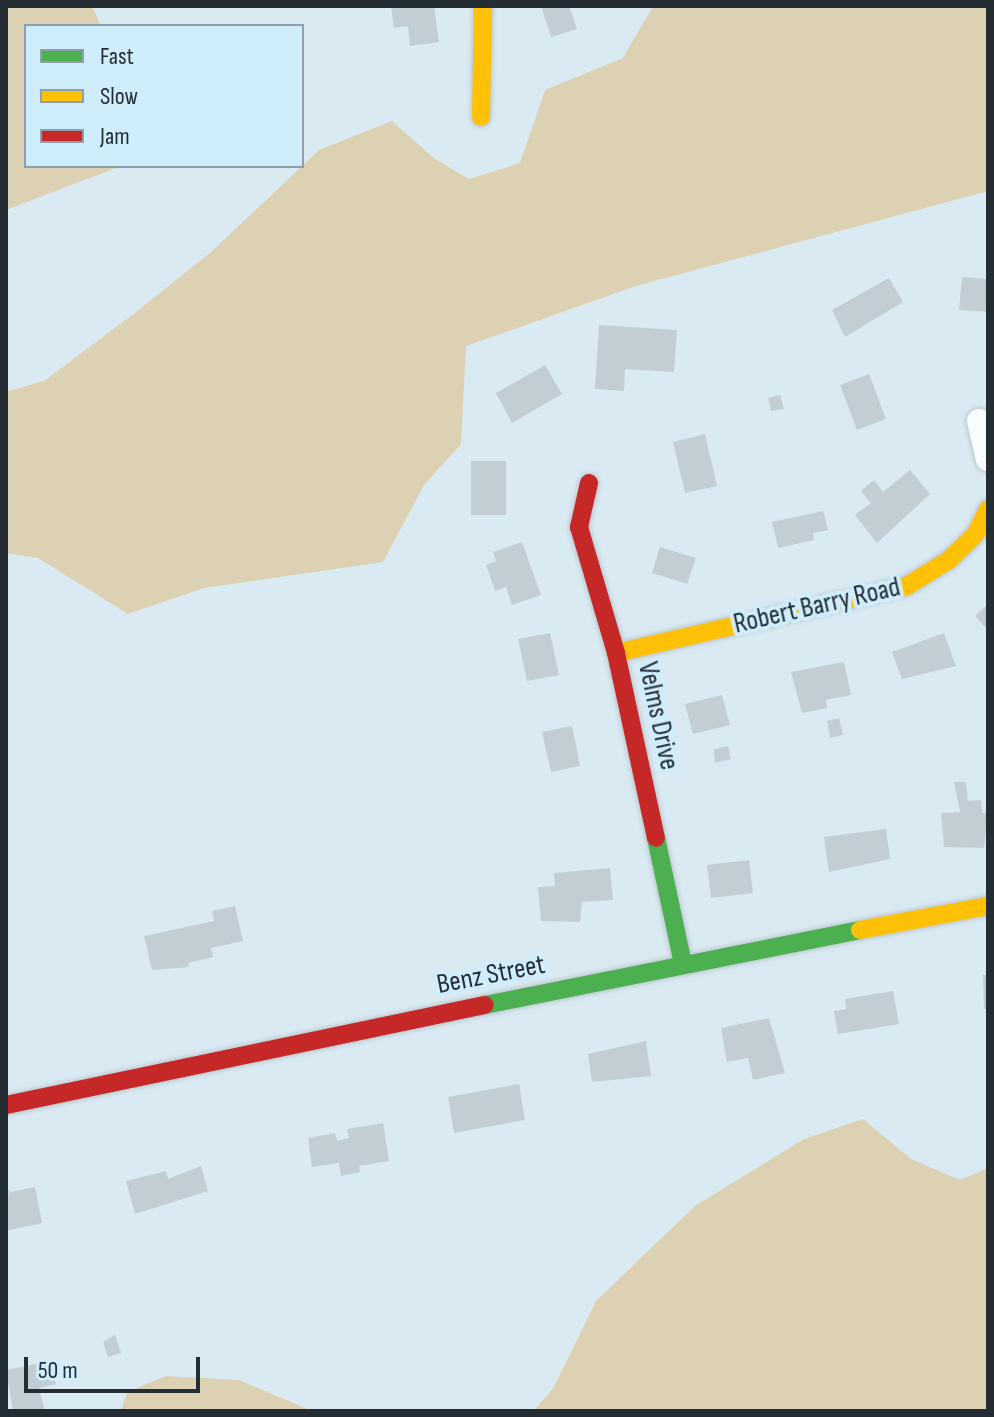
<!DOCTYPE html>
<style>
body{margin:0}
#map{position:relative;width:994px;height:1417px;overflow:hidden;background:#daeaf2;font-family:"Sofia Sans Condensed",sans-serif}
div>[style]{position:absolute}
.green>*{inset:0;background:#ddd1b3}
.building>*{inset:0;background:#c2ced4}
.roads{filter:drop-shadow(0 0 2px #bbc7ce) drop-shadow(0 0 2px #bbc7ce)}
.street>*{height:24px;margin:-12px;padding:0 12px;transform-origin:12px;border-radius:12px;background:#f9fcfd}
.fast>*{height:18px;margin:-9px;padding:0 9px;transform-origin:9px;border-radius:9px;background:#4caf50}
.slow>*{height:18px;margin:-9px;padding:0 9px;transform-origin:9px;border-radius:9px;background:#ffc107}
.jam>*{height:18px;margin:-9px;padding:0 9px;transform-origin:9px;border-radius:9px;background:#c62828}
span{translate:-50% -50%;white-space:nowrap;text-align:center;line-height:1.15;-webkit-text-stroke:8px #d0edfc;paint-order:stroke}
.street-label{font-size:28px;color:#232d33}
.frame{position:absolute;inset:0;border:8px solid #232d33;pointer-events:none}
.legend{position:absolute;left:24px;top:24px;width:280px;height:144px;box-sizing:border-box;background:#d0edfc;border:2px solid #8ba0ac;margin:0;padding:10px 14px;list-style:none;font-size:24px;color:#232d33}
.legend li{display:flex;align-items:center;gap:16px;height:40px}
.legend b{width:40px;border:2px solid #8ba0ac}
.scale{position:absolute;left:24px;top:1357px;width:176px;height:36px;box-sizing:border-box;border:4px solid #232d33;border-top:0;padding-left:10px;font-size:24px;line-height:28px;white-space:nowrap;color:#232d33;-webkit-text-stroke:6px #d0edfc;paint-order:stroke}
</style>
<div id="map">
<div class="green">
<i style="clip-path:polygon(6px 6px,92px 6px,101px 26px,26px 26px,26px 166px,121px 166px,6px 210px)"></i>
<i style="clip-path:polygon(653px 6px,988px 6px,988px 191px,636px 286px,466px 346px,461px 444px,424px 485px,383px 562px,204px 588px,128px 614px,38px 558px,6px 553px,6px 392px,44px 381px,136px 312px,211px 252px,319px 150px,392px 121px,435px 159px,469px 179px,520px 163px,545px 90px,623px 58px)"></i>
<i style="clip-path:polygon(863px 1119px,911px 1159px,960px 1180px,988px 1168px,988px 1411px,533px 1411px,553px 1389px,596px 1301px,695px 1206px,804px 1139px)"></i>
<i style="clip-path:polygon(166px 1376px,239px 1380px,312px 1411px,121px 1411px,127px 1392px)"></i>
</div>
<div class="building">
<i style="clip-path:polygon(391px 6px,434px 6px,439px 42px,410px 46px,408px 26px,394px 28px)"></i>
<i style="clip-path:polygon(541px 6px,569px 6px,577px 29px,551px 37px)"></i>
<i style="clip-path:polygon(962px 277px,988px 279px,988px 312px,959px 310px)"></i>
<i style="clip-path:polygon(889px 278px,903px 302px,845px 337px,832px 310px)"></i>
<i style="clip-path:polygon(599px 325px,677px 330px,674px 372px,625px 369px,624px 391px,595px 389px)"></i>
<i style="clip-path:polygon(545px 365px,562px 394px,512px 423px,496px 393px)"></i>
<i style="clip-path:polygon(869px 374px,886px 419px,857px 430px,840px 385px)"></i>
<i style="clip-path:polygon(780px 395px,784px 409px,771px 411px,768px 398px)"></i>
<i style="clip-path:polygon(705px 434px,717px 486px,685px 493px,673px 442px)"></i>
<i style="clip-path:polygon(471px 461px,506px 461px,506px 515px,471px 515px)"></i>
<i style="clip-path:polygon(910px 470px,930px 494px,877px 543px,855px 515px,871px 503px,861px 491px,874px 480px,883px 492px)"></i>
<i style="clip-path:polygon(823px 511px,828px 530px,813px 533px,814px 540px,778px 548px,772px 522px)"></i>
<i style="clip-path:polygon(522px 542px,541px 595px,512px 605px,506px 587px,495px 591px,486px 565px,496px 561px,493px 552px)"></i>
<i style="clip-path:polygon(660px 547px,696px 558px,687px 584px,652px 573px)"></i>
<i style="clip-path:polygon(988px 604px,988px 630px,975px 616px)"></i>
<i style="clip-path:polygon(550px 633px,559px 675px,527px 681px,518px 639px)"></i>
<i style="clip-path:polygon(944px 633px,956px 666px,902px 679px,892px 652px)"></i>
<i style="clip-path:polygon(844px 662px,851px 695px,826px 700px,827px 708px,802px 713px,791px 672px)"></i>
<i style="clip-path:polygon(722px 695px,730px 725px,693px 734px,685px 704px)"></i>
<i style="clip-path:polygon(839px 718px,843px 735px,830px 738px,827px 721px)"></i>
<i style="clip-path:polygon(572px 726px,580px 766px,551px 772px,542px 732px)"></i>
<i style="clip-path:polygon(728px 746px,731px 759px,715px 763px,714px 749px)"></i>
<i style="clip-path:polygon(954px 782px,966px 782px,968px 801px,981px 800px,982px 813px,988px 812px,984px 848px,944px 847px,941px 813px,960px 812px)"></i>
<i style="clip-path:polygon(886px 829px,890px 859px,829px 872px,824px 837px)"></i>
<i style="clip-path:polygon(749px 860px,753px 893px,711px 898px,707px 865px)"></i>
<i style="clip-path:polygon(610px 868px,613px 900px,582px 902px,580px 922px,541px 921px,538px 887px,555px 886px,554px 873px)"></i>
<i style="clip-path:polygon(235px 906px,243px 941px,211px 948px,213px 957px,188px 963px,189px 967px,152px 970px,144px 936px,214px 921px,212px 911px)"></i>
<i style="clip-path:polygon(983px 975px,988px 975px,988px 1009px,984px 1009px)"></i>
<i style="clip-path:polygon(893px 991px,899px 1024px,838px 1034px,834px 1011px,846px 1009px,845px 999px)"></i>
<i style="clip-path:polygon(769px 1018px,785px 1073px,753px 1080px,748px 1058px,727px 1062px,721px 1028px)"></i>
<i style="clip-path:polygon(646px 1041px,651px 1076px,592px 1082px,588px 1054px)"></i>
<i style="clip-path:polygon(519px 1084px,525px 1120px,454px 1133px,448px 1097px)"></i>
<i style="clip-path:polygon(383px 1123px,389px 1161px,359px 1166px,360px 1172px,341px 1176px,339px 1163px,312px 1167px,308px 1138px,335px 1133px,337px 1141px,349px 1138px,347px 1129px)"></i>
<i style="clip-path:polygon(201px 1166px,208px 1191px,135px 1214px,126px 1181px,166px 1171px,168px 1179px)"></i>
<i style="clip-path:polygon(9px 1187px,10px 1192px,35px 1187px,42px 1223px,6px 1231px)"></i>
<i style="clip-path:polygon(115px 1335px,121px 1353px,108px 1357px,103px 1342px)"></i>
<i style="clip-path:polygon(51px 1361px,56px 1384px,39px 1388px,45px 1411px,13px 1411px,6px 1370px)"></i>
</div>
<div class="roads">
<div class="street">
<i style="left:979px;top:421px;width:39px;rotate:77deg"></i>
</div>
<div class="fast">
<i style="left:656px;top:838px;width:129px;rotate:77.9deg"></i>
<i style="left:485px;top:1005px;width:382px;rotate:-11.3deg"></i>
</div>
<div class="slow">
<i style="left:481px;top:117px;width:111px;rotate:-89deg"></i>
<i style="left:616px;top:653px;width:299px;rotate:-13deg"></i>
<i style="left:907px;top:586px;width:49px;rotate:-31.8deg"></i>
<i style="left:949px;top:560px;width:36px;rotate:-44deg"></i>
<i style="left:975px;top:535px;width:29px;rotate:-63deg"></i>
<i style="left:860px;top:930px;width:130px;rotate:-10.6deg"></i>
</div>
<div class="jam">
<i style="left:589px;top:483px;width:45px;rotate:102.8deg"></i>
<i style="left:579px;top:527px;width:131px;rotate:73.6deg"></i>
<i style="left:616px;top:653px;width:189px;rotate:77.8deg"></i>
<i style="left:6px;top:1105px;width:489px;rotate:-11.8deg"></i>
</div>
</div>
<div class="street-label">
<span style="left:817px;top:606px;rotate:-13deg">Robert Barry Road</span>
<span style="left:658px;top:716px;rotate:78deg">Velms Drive</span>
<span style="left:491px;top:975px;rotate:-11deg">Benz Street</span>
</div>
<div class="frame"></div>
<ul class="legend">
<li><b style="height:10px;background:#4caf50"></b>Fast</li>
<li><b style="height:10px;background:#ffc107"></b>Slow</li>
<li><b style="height:10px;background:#c62828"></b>Jam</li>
</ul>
<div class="scale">50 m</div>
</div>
